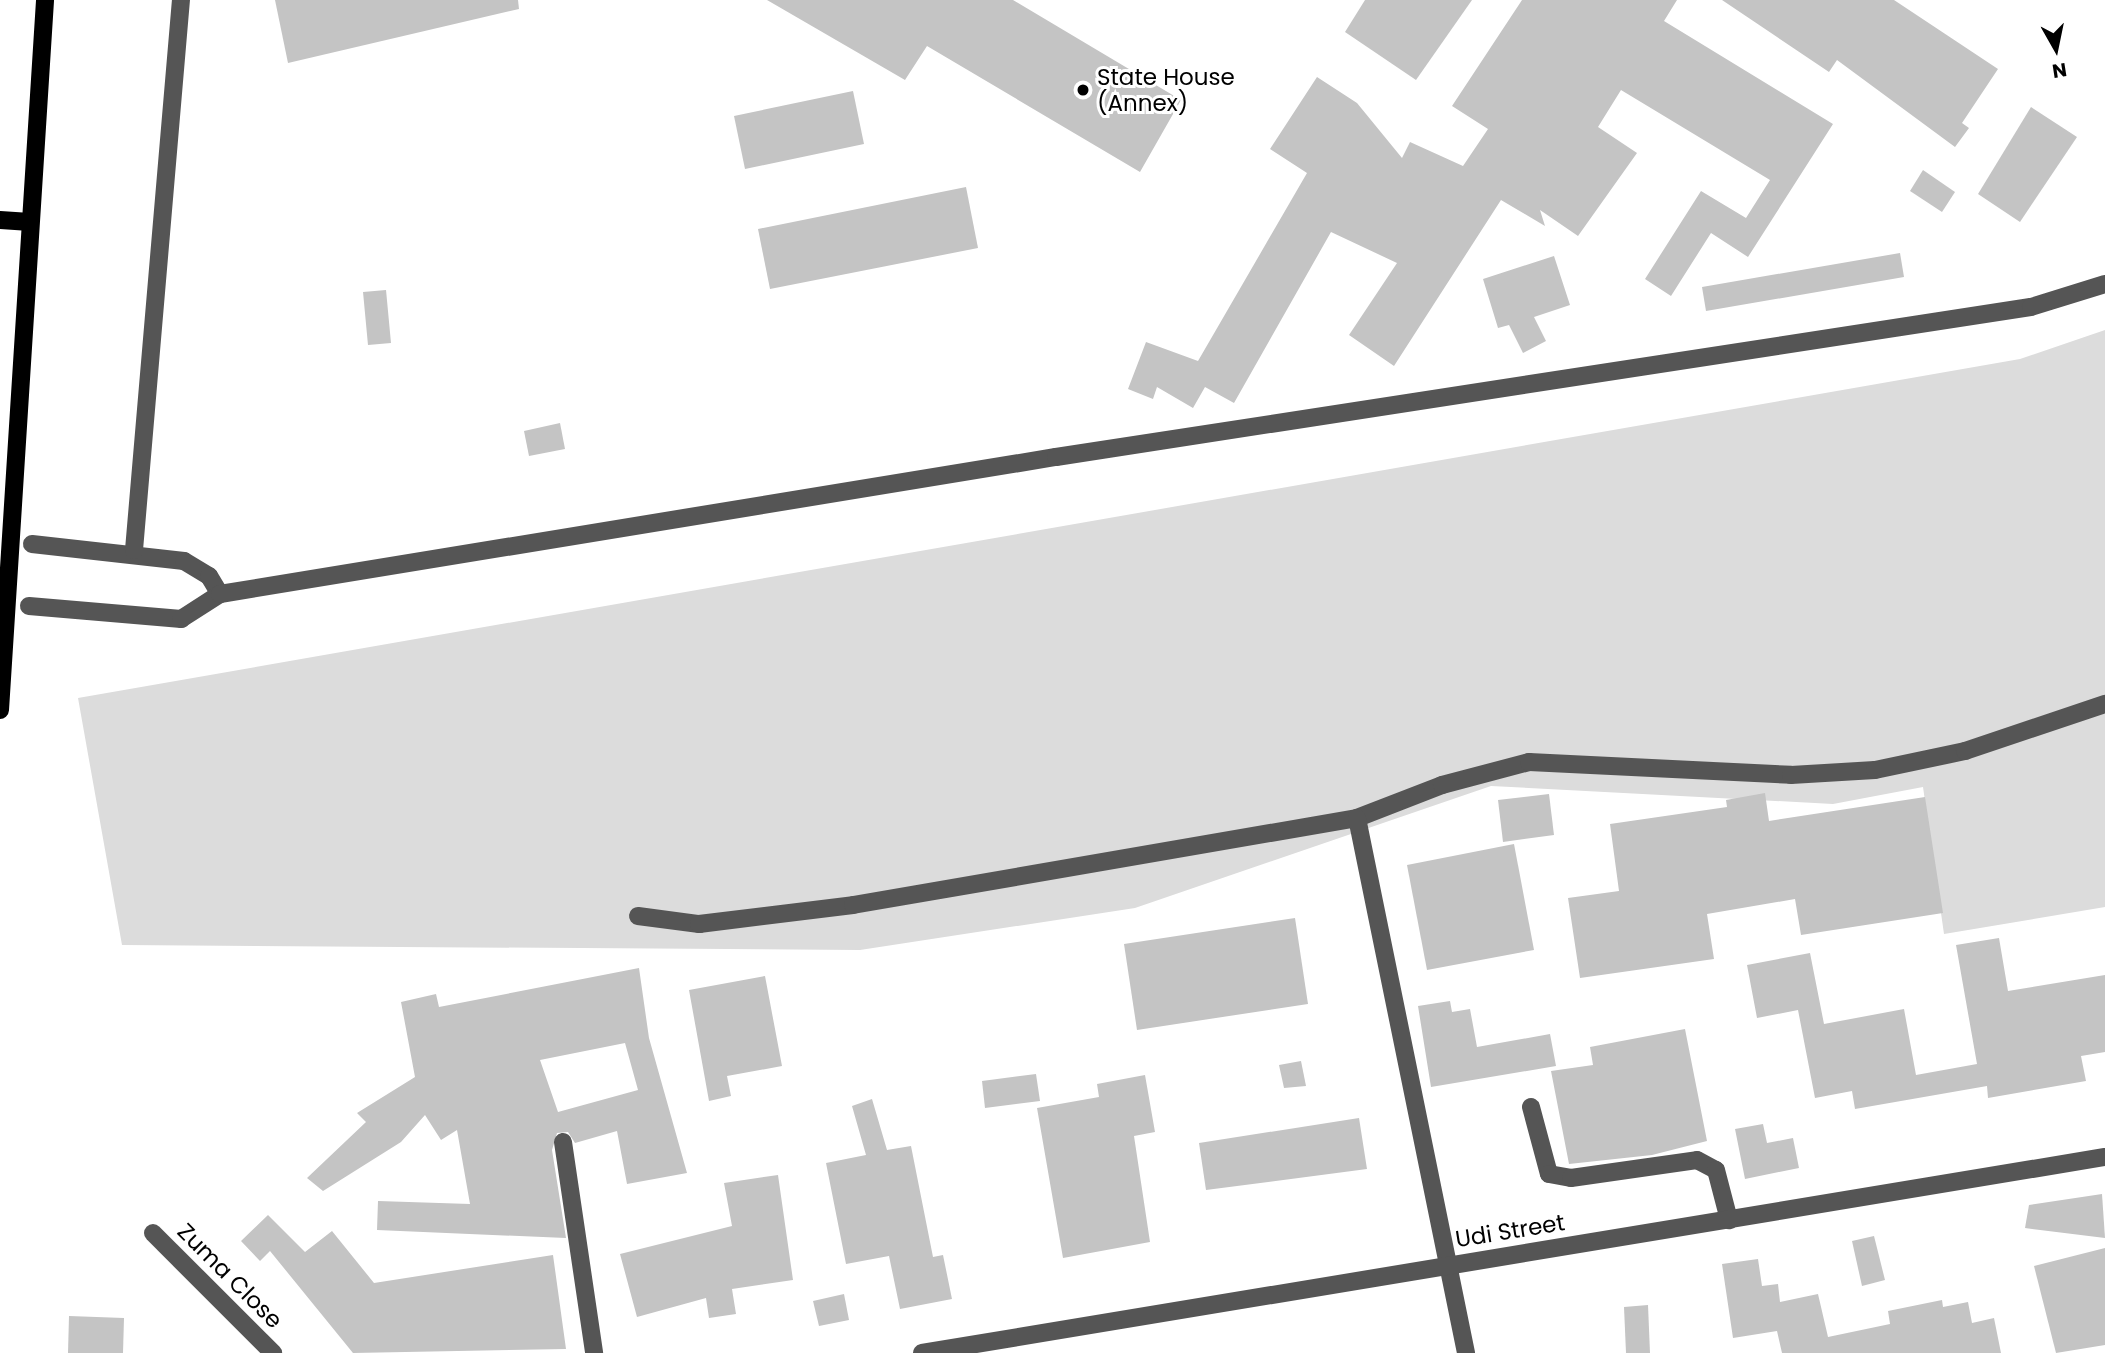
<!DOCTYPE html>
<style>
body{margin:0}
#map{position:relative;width:2105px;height:1353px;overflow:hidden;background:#fff;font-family:Poppins,sans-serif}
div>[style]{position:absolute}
.green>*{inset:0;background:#dcdcdc}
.building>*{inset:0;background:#c4c4c4}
.minor>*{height:18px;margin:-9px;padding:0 9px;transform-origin:9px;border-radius:9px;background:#555}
.major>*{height:18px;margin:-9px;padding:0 9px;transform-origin:9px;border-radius:9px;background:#000}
.dots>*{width:19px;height:19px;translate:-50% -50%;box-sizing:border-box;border:4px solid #fff;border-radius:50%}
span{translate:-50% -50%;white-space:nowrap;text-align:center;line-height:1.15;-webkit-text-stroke:6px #fff;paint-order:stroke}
.poi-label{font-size:23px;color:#000}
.left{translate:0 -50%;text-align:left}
.street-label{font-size:23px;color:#000}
.north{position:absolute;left:2021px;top:14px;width:70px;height:70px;-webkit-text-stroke:5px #fff;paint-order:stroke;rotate:171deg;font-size:19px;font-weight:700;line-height:28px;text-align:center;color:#000}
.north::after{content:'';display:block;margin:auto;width:24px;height:32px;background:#000;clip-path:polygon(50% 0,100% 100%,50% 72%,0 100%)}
</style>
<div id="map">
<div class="green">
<i style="clip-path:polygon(2105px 330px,2105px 907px,1944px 934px,1923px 787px,1833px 804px,1491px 786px,1135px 908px,860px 950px,122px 945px,78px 698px,2020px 359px)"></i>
</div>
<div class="building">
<i style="clip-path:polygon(275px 0,518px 0,519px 9px,288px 63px)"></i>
<i style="clip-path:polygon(767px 0,1013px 0,1181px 100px,1140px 172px,927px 46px,905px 80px)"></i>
<i style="clip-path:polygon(1365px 0,1472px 0,1416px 80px,1345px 32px)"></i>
<i style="clip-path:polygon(1522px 0,1677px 0,1664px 21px,1833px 124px,1748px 257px,1711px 233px,1671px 296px,1645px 279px,1701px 191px,1746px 218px,1770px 180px,1621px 90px,1598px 127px,1637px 153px,1578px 236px,1540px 210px,1545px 226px,1501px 200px,1394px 366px,1349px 335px,1397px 263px,1331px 232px,1234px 403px,1205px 387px,1193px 408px,1157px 387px,1153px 399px,1128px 389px,1146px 342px,1198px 361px,1307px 173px,1270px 149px,1317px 77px,1357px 103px,1402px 158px,1410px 142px,1463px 166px,1488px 129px,1452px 106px)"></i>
<i style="clip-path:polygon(1722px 0,1894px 0,1998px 69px,1962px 123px,1969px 128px,1955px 147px,1837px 60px,1829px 72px)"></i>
<i style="clip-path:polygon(853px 91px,864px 144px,745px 169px,734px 116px)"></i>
<i style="clip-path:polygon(2031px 107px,2077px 137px,2020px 222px,1978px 194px)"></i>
<i style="clip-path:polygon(1923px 170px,1955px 192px,1942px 212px,1910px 191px)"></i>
<i style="clip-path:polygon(966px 187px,978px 248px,770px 289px,758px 229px)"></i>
<i style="clip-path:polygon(1900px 253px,1904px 277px,1706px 311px,1702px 287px)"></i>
<i style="clip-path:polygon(1554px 256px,1570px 305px,1534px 317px,1546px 341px,1523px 353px,1509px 325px,1498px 328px,1483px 279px)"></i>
<i style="clip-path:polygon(386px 290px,391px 343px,368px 345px,363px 292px)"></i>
<i style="clip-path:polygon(560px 423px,565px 449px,529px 456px,524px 431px)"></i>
<i style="clip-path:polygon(1765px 793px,1769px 821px,1925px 797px,1943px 913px,1801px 935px,1795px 899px,1707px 914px,1714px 959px,1580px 978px,1568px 898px,1619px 891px,1610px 824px,1727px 807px,1726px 800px)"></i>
<i style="clip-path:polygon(1549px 794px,1554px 835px,1503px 842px,1498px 800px)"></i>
<i style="clip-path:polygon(1514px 844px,1534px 950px,1427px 970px,1407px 865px)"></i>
<i style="clip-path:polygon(1295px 918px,1308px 1004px,1137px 1030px,1124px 944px)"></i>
<i style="clip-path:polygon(1999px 938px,2008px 991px,2105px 975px,2105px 1052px,2081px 1056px,2086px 1081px,1988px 1098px,1987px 1086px,1855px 1109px,1852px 1091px,1815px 1098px,1798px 1010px,1757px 1018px,1747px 965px,1810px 953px,1824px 1024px,1904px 1009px,1916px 1075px,1977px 1064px,1956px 945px)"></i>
<i style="clip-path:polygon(evenodd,639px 968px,649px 1038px,687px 1173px,627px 1184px,617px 1131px,575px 1143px,568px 1132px,557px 1133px,552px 1150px,566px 1238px,377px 1230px,378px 1201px,470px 1204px,457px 1130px,441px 1140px,425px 1115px,401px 1142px,323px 1191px,307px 1178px,366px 1122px,357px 1113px,415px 1077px,401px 1002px,436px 994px,439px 1007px,639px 968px,625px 1043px,638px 1090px,558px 1112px,540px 1060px,625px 1043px)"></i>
<i style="clip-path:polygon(765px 976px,782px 1066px,727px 1076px,731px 1096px,709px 1101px,689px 990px)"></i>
<i style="clip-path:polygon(1450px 1001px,1452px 1012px,1470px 1009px,1477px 1047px,1550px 1034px,1556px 1066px,1431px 1087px,1418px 1006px)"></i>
<i style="clip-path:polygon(1685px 1029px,1707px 1141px,1652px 1155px,1569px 1164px,1551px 1071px,1593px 1065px,1590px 1047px)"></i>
<i style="clip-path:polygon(1301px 1061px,1306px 1086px,1284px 1088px,1279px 1065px)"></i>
<i style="clip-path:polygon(1036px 1074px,1040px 1101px,985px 1108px,982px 1081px)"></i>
<i style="clip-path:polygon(1145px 1075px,1155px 1132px,1134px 1136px,1150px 1242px,1063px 1258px,1037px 1108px,1099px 1097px,1097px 1084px)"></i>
<i style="clip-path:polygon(872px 1099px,887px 1150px,911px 1146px,933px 1257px,943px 1255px,952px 1299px,900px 1309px,889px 1256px,846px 1264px,826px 1163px,866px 1155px,852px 1106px)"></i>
<i style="clip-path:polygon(1359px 1118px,1367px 1169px,1206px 1190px,1199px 1143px)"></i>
<i style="clip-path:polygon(1763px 1124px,1767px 1143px,1793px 1138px,1799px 1168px,1745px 1179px,1735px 1129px)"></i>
<i style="clip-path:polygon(778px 1175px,793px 1280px,732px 1289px,736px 1314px,709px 1318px,706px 1298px,637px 1317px,620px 1254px,732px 1226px,724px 1183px)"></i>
<i style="clip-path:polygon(2102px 1194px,2105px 1238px,2025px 1228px,2029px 1205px)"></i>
<i style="clip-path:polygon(268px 1215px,305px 1252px,332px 1231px,374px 1283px,553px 1255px,566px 1349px,353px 1353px,270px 1251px,260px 1261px,241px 1241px)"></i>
<i style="clip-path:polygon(1874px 1236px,1885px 1280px,1862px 1286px,1852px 1241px)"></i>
<i style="clip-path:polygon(2105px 1248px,2105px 1345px,2056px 1353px,2034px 1266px)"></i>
<i style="clip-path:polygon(1758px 1259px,1762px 1286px,1778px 1284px,1780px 1302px,1818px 1294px,1828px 1337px,1890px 1324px,1888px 1311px,1942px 1300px,1943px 1307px,1968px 1302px,1972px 1323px,1994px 1318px,2001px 1353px,1782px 1353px,1777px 1331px,1733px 1338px,1722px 1264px)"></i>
<i style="clip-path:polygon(844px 1294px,849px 1320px,819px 1326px,813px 1301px)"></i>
<i style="clip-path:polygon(1648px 1305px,1650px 1353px,1626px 1353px,1624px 1307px)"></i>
<i style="clip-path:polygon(69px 1316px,124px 1318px,123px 1353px,68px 1353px)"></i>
</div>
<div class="minor">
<i style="left:32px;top:544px;width:153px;rotate:6.4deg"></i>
<i style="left:184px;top:561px;width:29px;rotate:31deg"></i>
<i style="left:209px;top:576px;width:21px;rotate:59deg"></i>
<i style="left:134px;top:550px;width:552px;rotate:-85.12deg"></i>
<i style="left:29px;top:606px;width:153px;rotate:4.9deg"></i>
<i style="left:181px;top:619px;width:46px;rotate:-32.7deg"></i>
<i style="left:220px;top:594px;width:847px;rotate:-9.31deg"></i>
<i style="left:1056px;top:457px;width:986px;rotate:-8.75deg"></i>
<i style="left:2031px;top:307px;width:77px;rotate:-17.3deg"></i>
<i style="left:1357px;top:818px;width:91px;rotate:-21.2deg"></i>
<i style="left:1442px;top:785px;width:90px;rotate:-14.8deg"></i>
<i style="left:1529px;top:762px;width:262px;rotate:2.8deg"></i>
<i style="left:1791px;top:775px;width:84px;rotate:-3.4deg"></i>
<i style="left:1875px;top:770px;width:92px;rotate:-11.9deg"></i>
<i style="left:1965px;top:751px;width:148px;rotate:-18.6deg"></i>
<i style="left:638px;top:916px;width:62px;rotate:7.5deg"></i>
<i style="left:699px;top:924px;width:155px;rotate:-7deg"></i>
<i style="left:853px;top:905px;width:511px;rotate:-9.79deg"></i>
<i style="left:1357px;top:818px;width:546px;rotate:78.48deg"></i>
<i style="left:1531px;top:1107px;width:69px;rotate:75deg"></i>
<i style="left:1549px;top:1174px;width:22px;rotate:10deg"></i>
<i style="left:1571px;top:1178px;width:127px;rotate:-8.1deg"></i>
<i style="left:1697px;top:1160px;width:21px;rotate:28deg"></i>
<i style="left:1716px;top:1170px;width:52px;rotate:75.4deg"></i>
<i style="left:563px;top:1142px;width:213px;rotate:81.6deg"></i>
<i style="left:153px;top:1233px;width:170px;rotate:45deg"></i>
<i style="left:922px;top:1353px;width:1199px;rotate:-9.41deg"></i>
</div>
<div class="major">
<i style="left:0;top:220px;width:30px;rotate:4deg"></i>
<i style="left:0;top:710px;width:711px;rotate:-86.37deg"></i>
</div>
<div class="dots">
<i style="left:1083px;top:90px;background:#000"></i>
</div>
<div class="poi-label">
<span class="left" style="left:1097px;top:90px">State House<br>(Annex)</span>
</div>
<div class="street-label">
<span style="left:1510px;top:1231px;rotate:-9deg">Udi Street</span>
<span style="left:230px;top:1276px;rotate:45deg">Zuma Close</span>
</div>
<div class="north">N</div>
</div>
